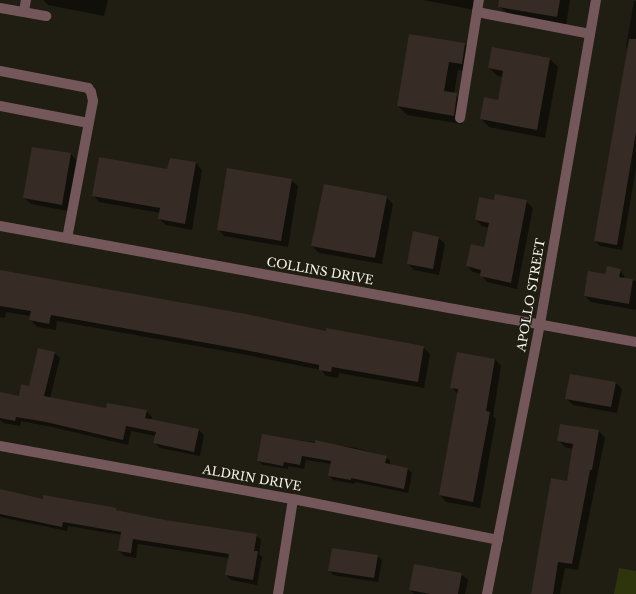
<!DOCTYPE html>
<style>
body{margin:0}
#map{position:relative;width:636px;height:594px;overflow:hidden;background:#201d12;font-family:"Libre Baskerville",serif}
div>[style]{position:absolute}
.green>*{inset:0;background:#2e350c}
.shadow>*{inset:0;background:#0007}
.building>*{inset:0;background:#372b25}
.minor>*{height:10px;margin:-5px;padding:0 5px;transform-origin:5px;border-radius:5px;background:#73575a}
span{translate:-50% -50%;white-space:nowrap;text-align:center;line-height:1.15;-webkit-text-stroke:3px #201d12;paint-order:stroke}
.street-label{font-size:12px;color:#f6f5ed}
</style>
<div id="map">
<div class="green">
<i style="clip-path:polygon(619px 568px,636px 571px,636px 594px,614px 594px)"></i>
</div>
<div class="shadow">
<i style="clip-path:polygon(43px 0,108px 0,104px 16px,48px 5px)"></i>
<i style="clip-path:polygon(423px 0,483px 0,480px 11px)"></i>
<i style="clip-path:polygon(501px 0,570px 0,566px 25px,509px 15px,500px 7px)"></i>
<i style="clip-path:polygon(634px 1px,636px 1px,636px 168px,622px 250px,600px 246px,595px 241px,628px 49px,626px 47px)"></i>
<i style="clip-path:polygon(410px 35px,465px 44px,474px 52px,470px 72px,458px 70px,454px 94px,465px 103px,462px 124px,407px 115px,398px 106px)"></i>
<i style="clip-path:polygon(550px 59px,558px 67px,545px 138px,489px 127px,481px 119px,498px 101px,503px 77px,498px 76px,489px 68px)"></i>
<i style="clip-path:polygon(33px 148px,71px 154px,77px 161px,68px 211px,31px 204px,24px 198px)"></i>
<i style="clip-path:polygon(170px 159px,196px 163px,202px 170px,192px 230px,166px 225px,159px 219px,161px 213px,99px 202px,93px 195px,168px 170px)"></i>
<i style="clip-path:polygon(291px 180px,298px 186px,288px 247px,224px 236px,218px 229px)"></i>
<i style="clip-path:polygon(386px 197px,393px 204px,382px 264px,319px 253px,312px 246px)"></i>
<i style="clip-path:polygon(495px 201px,526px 201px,533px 208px,517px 289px,487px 282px,481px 274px,473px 272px,467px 266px,485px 248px,489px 228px,482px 226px,476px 220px)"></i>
<i style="clip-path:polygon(439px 238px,445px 244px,439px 275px,414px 270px,408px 264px)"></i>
<i style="clip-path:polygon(620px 270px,626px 279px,636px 281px,636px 310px,591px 302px,585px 296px,606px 276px)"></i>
<i style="clip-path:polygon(0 271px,326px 332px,423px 347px,430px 354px,424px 388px,339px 373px,338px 378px,326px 376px,321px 370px,247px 355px,57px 321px,56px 330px,37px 327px,31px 320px,31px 316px,6px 312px,5px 318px,0 317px)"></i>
<i style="clip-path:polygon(55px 353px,60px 358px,50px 398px,107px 410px,146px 411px,152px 417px,151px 420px,199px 430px,204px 435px,200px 456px,160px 448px,154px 442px,156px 436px,131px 431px,128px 445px,52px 427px,21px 421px,20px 426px,3px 423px,0 420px,0 393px,20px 397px)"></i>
<i style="clip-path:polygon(495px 359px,501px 366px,493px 416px,496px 419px,480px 508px,446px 502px,440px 495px,458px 394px,452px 388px)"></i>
<i style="clip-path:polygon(615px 382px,622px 389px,617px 413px,573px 405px,566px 398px)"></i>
<i style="clip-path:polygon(561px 425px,599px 431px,605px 438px,578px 570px,565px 568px,560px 594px,531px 594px,552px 480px,567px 482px,574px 449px,565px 447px,558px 440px)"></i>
<i style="clip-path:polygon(263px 435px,356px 448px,386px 457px,390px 461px,390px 465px,408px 469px,412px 473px,408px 493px,355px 482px,355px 484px,333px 480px,329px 476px,331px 464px,306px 460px,304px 469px,288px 466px,288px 469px,263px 465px,258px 461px)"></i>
<i style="clip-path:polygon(0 491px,43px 500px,116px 509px,119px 511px,165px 521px,256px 535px,261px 540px,259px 554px,262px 557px,257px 585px,231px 580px,226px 575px,229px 558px,138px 544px,136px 558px,124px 556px,119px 551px,121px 535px,68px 526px,67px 531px,0 517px)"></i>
<i style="clip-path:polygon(377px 556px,382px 560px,378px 582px,333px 575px,329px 570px)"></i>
<i style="clip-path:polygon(461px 574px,468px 580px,465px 594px,414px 594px,410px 590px)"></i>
</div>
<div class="building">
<i style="clip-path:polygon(499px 0,560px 0,557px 17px,498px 7px)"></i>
<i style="clip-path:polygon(409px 34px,465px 43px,462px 64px,449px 62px,444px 91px,457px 93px,454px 116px,397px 106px)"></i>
<i style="clip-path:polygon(629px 39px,636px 39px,636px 132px,617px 245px,594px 241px)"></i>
<i style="clip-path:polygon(492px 47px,550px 58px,537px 130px,480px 119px,484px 97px,498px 100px,503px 71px,488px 68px)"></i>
<i style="clip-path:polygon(32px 147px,71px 153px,62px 205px,23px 198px)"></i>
<i style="clip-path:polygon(99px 157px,167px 169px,170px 158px,196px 162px,185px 224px,158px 219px,160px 208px,92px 196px)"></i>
<i style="clip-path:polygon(227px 168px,292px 179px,281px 241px,217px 230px)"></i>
<i style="clip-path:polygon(324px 184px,387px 196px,375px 258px,311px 246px)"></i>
<i style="clip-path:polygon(495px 194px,527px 200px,511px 283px,480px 276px,481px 270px,466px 266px,471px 244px,484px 247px,489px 223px,475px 220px,479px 197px,494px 200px)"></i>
<i style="clip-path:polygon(413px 231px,439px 237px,433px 269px,407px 264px)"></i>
<i style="clip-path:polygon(607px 266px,621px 269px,619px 277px,633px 279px,629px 304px,584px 296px,588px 271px,605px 274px)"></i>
<i style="clip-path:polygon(0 270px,246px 314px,326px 331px,326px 328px,424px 346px,418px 382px,332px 367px,331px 372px,319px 370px,319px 365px,240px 349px,51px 315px,49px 324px,29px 320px,31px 311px,0 306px)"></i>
<i style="clip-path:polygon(38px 348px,55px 352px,44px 396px,106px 408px,107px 403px,147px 410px,145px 418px,199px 429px,194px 452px,153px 443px,156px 432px,126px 426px,123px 440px,46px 422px,16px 417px,15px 421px,0 418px,0 392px,19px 396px,21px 384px,29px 386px)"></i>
<i style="clip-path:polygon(457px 352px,495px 359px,486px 411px,490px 412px,473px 502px,439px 495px,458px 389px,450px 388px)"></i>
<i style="clip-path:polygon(570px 374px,616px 382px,611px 407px,565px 399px)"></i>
<i style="clip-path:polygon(560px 424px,599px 430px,592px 470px,590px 470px,572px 564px,558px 562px,553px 594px,531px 594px,551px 478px,567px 481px,573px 444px,557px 441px)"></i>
<i style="clip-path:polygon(262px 434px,315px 443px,315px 440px,387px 456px,385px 463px,408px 468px,404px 489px,351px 478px,351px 480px,328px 476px,331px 461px,302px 456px,300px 465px,284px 462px,283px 466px,257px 461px)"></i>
<i style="clip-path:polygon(0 489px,43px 499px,43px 495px,117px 508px,116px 510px,165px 520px,257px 534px,254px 551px,258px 551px,253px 580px,225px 575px,229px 554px,133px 539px,131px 553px,118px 551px,121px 532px,63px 522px,62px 527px,0 514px)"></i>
<i style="clip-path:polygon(332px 548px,378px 555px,374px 578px,328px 571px)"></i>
<i style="clip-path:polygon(414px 564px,462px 573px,458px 594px,430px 594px,409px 590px)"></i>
</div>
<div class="minor">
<i style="left:0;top:8px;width:47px;rotate:9.9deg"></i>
<i style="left:24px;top:11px;width:11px;rotate:-80deg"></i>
<i style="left:477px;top:12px;width:115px;rotate:11deg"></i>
<i style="left:0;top:71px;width:90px;rotate:10.9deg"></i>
<i style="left:88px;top:88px;width:5px;rotate:53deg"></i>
<i style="left:91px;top:92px;width:9px;rotate:77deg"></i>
<i style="left:93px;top:101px;width:139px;rotate:100.7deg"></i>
<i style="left:0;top:106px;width:90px;rotate:10.9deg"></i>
<i style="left:460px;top:118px;width:120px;rotate:-80.9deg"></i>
<i style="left:0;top:226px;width:646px;rotate:10.34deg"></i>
<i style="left:0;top:446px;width:298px;rotate:10.3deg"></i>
<i style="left:293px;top:499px;width:209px;rotate:11.3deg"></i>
<i style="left:278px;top:594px;width:96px;rotate:-81deg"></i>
<i style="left:487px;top:594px;width:275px;rotate:-78.9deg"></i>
<i style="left:540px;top:324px;width:329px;rotate:-80.2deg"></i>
</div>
<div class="street-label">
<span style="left:320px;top:271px;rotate:10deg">COLLINS DRIVE</span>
<span style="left:531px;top:295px;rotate:-80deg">APOLLO STREET</span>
<span style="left:252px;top:478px;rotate:10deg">ALDRIN DRIVE</span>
</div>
</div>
